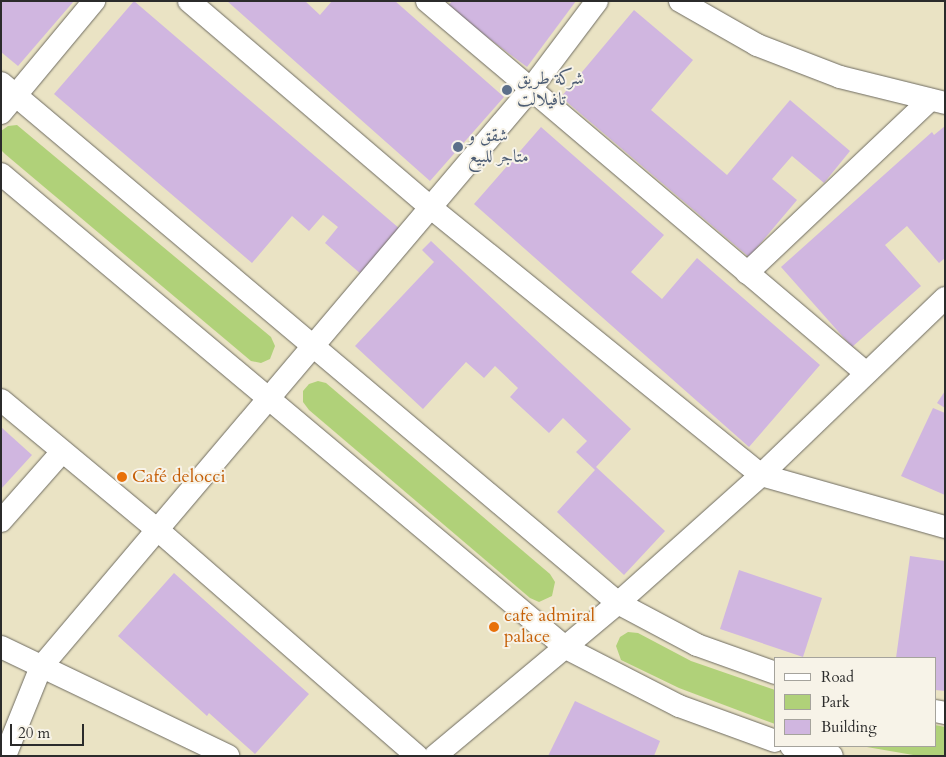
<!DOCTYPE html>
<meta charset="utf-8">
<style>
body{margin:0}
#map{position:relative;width:946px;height:757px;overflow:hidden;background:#eae3c4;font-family:Cardo,Amiri,serif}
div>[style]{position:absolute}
.green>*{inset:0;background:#b0d179}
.building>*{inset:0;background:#d0b6e0}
.roads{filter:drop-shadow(0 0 1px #6e6b61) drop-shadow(0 0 1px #6e6b61)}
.street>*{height:22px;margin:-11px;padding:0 11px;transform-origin:11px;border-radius:11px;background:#fff}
.dots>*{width:14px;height:14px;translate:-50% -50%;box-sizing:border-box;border:2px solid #f7f3e8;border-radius:50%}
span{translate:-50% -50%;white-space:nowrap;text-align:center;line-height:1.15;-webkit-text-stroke:4px #f7f3e8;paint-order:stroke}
.service-label{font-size:18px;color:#4e5e75}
.left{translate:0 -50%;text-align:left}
.food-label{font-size:18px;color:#c56008}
.frame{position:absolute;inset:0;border:2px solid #2b2b2b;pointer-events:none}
.legend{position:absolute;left:774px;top:657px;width:162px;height:90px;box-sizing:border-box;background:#f7f3e8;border:1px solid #a5a39c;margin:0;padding:6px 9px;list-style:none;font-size:15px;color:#2b2b2b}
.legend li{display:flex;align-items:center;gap:10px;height:25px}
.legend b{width:25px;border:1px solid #a5a39c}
.scale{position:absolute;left:10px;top:724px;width:74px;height:22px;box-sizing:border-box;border:2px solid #2b2b2b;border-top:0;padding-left:6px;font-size:15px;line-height:18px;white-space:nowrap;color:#2b2b2b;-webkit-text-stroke:4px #f7f3e8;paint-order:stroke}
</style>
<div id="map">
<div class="green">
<i style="clip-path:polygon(17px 125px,271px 337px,275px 346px,270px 359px,261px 363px,251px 361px,5px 154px,1px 150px,1px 131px,8px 126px)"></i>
<i style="clip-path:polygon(318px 381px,326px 383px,550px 574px,555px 582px,552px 596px,539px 602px,530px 598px,309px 410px,303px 402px,303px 391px,309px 384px)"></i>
<i style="clip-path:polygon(628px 632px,638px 633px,691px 661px,775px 690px,775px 724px,679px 688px,621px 660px,616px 646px,620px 637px)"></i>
<i style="clip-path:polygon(935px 725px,945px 727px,945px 756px,919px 756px,861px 746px,935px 746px)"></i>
</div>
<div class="building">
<i style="clip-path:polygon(1px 1px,74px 1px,18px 66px,1px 52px)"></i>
<i style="clip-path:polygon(134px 1px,400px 229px,361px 274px,325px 243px,338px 227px,323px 215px,309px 231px,292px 216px,252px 263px,54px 94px)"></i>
<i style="clip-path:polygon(227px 1px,305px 1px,320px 15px,332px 1px,395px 1px,504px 97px,430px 181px)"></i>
<i style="clip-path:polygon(452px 1px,576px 1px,527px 67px,447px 7px)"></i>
<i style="clip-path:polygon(634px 10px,693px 60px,651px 110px,727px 175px,790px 100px,850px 151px,824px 183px,792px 156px,772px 179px,797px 200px,749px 257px,561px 97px)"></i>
<i style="clip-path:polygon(945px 126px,945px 258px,939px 263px,907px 226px,885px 245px,921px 286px,852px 347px,781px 267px,932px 132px,934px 135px)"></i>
<i style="clip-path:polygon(541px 127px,664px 235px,631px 272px,662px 299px,697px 258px,820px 365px,749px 447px,474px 204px)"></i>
<i style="clip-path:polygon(431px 241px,631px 429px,596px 467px,665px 531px,624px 575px,557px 512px,595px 470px,576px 452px,587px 441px,563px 418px,549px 433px,510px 397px,518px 388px,495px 366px,484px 378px,466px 362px,423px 409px,355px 346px,434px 262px,422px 250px)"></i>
<i style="clip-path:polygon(945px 391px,945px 408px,937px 403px)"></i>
<i style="clip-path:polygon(933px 408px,945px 413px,945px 495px,901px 476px)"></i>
<i style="clip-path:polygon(1px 427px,32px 455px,1px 489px)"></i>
<i style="clip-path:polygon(910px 556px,945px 561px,945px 691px,935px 690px,935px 658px,896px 658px)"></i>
<i style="clip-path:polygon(739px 570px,822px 598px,803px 657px,720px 629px)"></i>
<i style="clip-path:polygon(174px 573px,309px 694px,255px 754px,209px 713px,207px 716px,118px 636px)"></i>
<i style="clip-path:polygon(575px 701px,660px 741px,654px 756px,548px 756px)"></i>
</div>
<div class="roads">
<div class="street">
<i style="left:189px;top:1px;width:317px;rotate:40.5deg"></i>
<i style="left:430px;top:207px;width:426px;rotate:39deg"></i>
<i style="left:761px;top:475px;width:191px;rotate:15.8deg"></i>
<i style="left:427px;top:1px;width:575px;rotate:40.28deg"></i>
<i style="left:680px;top:1px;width:89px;rotate:29.7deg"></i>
<i style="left:757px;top:45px;width:89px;rotate:21.1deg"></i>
<i style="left:840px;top:77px;width:108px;rotate:13.9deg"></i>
<i style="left:1px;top:83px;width:807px;rotate:40.12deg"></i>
<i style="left:618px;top:603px;width:89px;rotate:28deg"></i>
<i style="left:697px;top:645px;width:83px;rotate:19.7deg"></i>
<i style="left:1px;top:113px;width:146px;rotate:-50.3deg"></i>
<i style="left:1px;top:174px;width:737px;rotate:39.99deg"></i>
<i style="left:566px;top:648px;width:127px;rotate:27.2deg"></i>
<i style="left:679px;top:706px;width:102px;rotate:20deg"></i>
<i style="left:747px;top:273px;width:252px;rotate:-43.4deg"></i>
<i style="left:1px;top:400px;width:205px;rotate:39.7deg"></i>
<i style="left:159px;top:531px;width:342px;rotate:41.1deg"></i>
<i style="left:1px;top:521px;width:91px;rotate:-48.6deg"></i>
<i style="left:1px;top:647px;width:252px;rotate:25.6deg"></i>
<i style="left:935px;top:711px;width:10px;rotate:11deg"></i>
<i style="left:791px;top:746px;width:42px;rotate:13.7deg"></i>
<i style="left:5px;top:756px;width:96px;rotate:-68deg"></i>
<i style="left:41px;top:667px;width:756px;rotate:-49.72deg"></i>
<i style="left:530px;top:90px;width:111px;rotate:-53deg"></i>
<i style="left:435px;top:756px;width:239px;rotate:-39.9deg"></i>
<i style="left:618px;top:603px;width:192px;rotate:-41.8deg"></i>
<i style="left:761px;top:475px;width:255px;rotate:-43.9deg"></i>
</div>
</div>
<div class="dots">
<i style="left:507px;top:90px;background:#5c6f8a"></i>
<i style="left:458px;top:147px;background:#5c6f8a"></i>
<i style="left:122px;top:477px;background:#e8710a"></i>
<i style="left:494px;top:627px;background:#e8710a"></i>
</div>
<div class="service-label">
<span class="left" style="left:517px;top:90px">شركة طريق<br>تافيلالت</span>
<span class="left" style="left:468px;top:147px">شقق و<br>متاجر للبيع</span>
</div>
<div class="food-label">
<span class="left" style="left:132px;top:477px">Café delocci</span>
<span class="left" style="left:504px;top:627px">cafe admiral<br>palace</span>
</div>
<div class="frame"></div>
<ul class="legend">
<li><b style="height:6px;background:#fff"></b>Road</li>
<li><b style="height:14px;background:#b0d179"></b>Park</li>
<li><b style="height:14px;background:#d0b6e0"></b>Building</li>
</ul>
<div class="scale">20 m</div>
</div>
